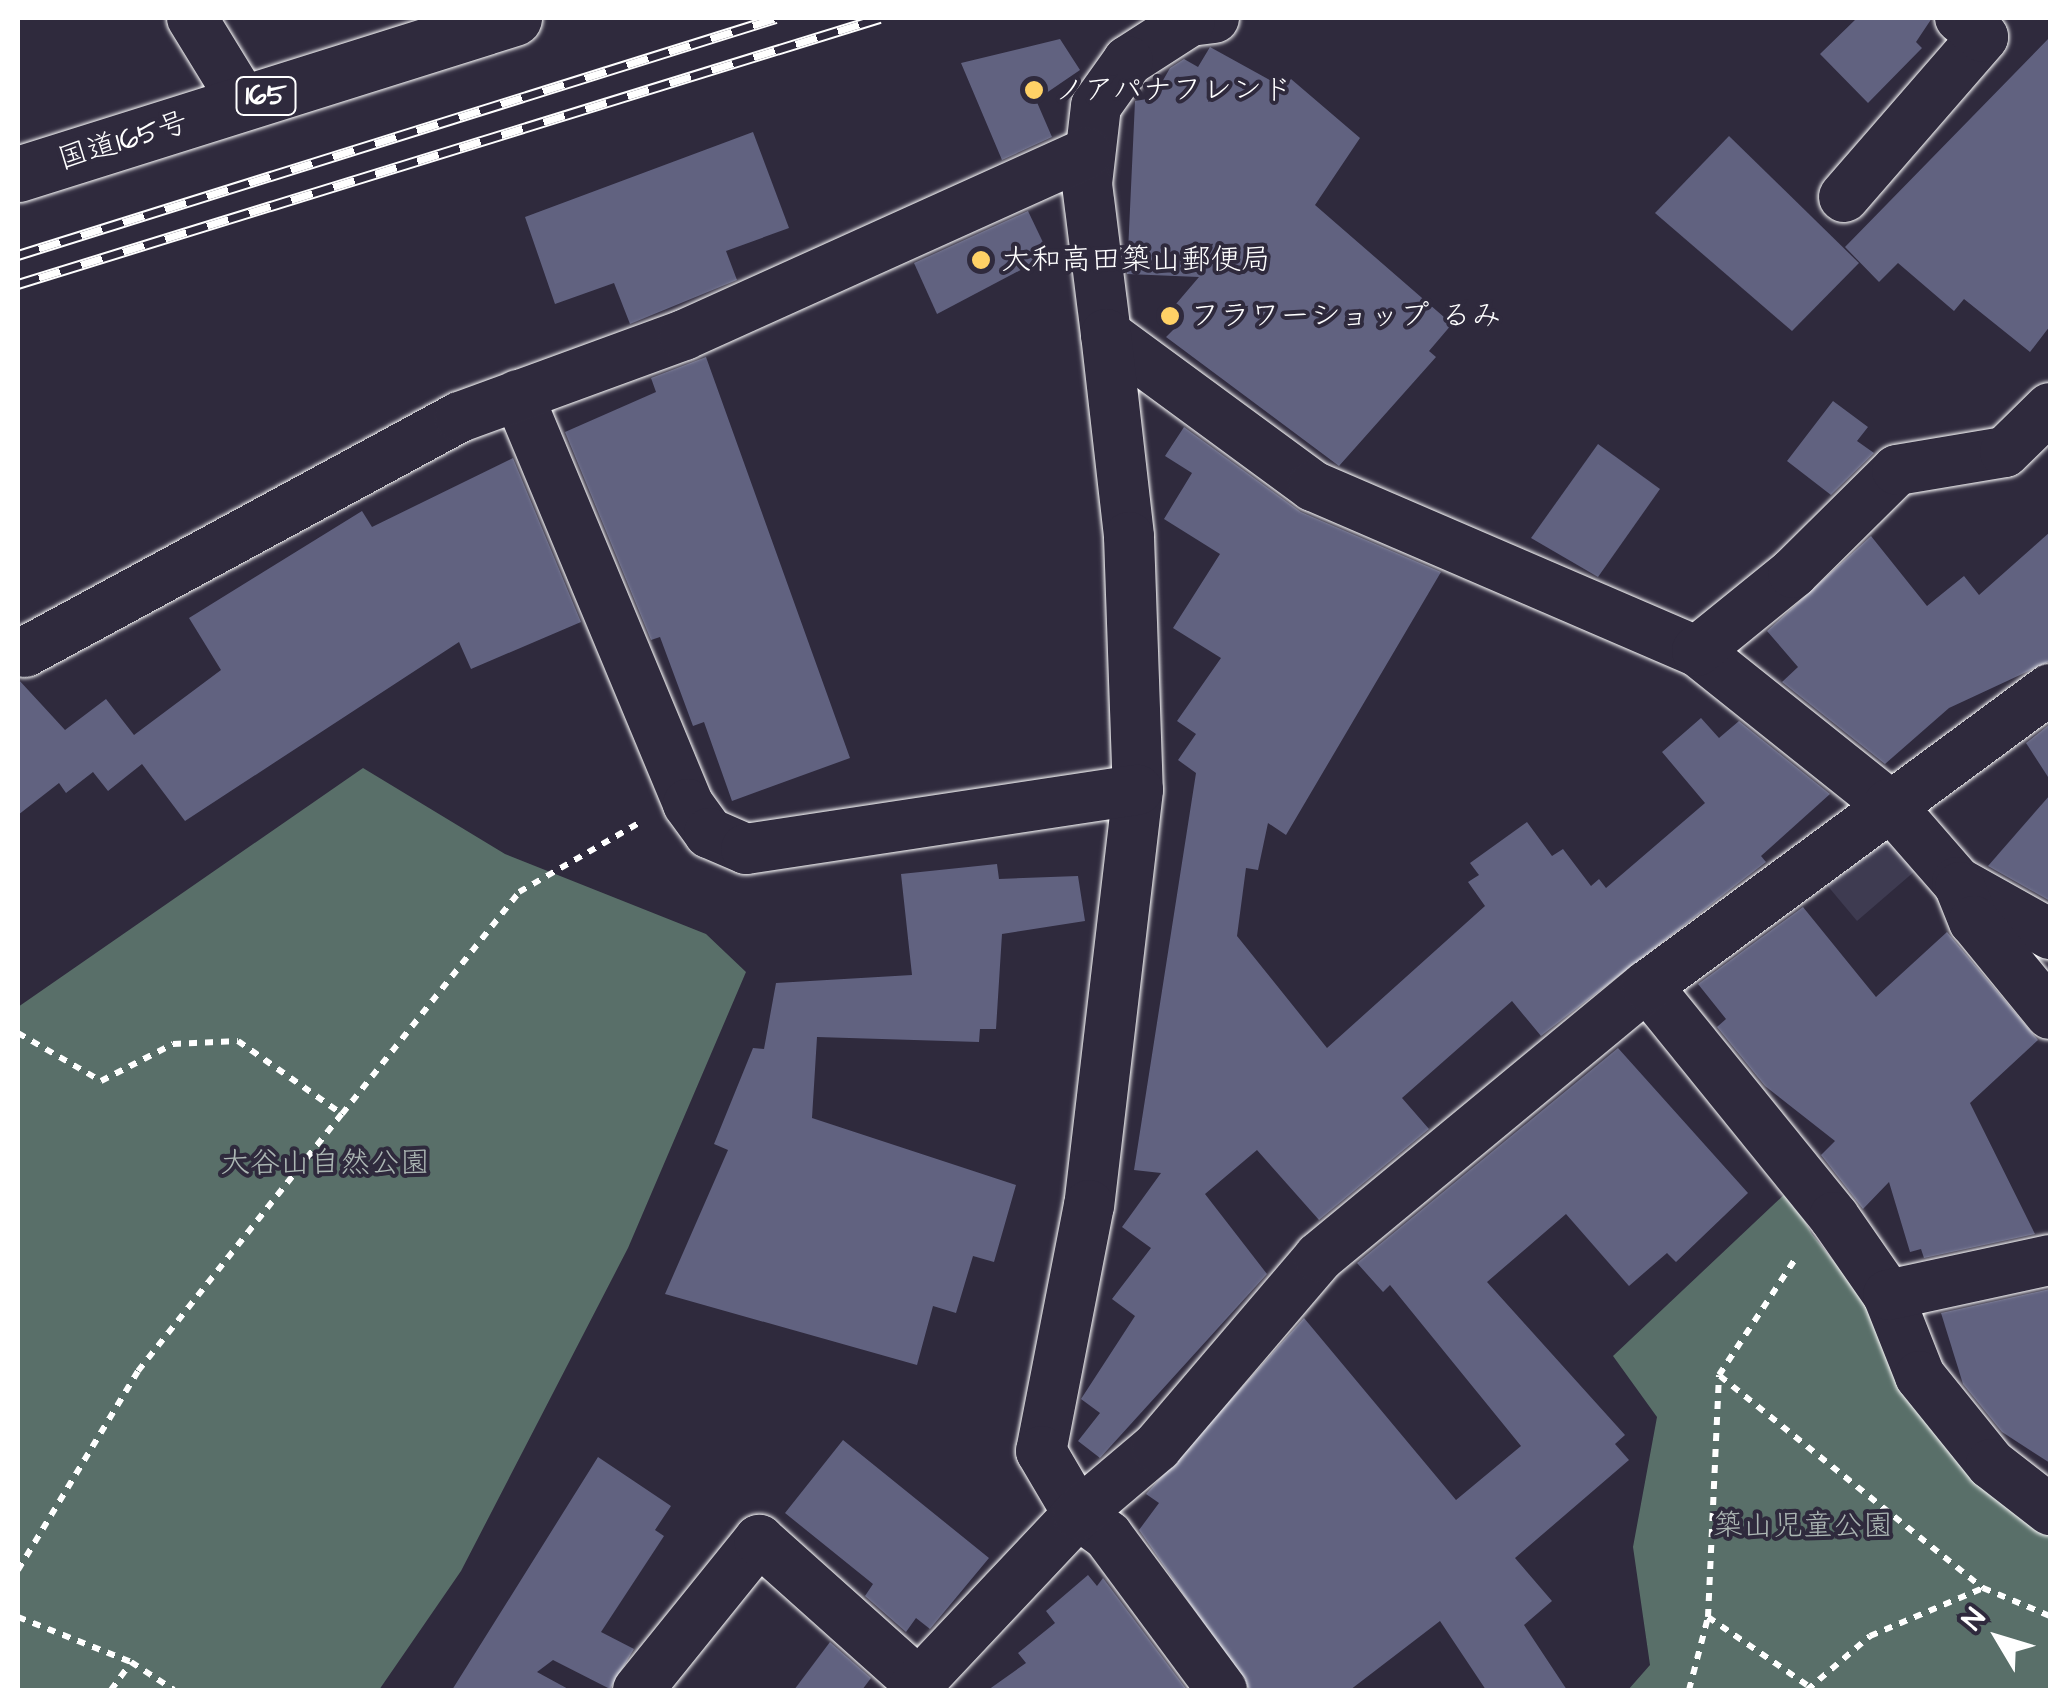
<!DOCTYPE html>
<meta charset="utf-8">
<style>
body{margin:0}
#map{position:relative;width:2068px;height:1708px;overflow:hidden;background:#2f2a3d;font-family:"Architects Daughter","Klee One",sans-serif}
div>[style]{position:absolute}
.built>*{inset:0;background:#3e3b51}
.green>*{inset:0;background:#596f69}
.building>*{inset:0;background:#616280}
.path>*{height:6px;margin-top:-3px;transform-origin:0;background:repeating-linear-gradient(90deg,#fff 0 8px,transparent 0 16px)}
.roads{filter:drop-shadow(0 0 2px #fff) drop-shadow(0 0 2px #fff)}
.street>*{height:50px;margin:-25px;padding:0 25px;transform-origin:25px;border-radius:25px;background:#2f2a3d}
.highway>*{height:55px;margin:-27.5px;padding:0 27.5px;transform-origin:27.5px;border-radius:27.5px;background:#2f2a3d}
.rail>*{height:11px;margin-top:-5.5px;transform-origin:0;background:repeating-linear-gradient(90deg,#2f2a3d 0 22px,#fff 0 44px);box-sizing:border-box;border-block:2px solid #fff}
.dots>*{width:28px;height:28px;translate:-50% -50%;box-sizing:border-box;border:5px solid #2f2a3d;border-radius:50%}
span{translate:-50% -50%;white-space:nowrap;text-align:center;line-height:1.15;-webkit-text-stroke:8px #2f2a3d;paint-order:stroke}
.shield-label span{padding:2px 8px;background:#2f2a3d;border:2px solid;border-radius:8px;-webkit-text-stroke-width:0}
.shield-label{font-size:28px;color:#fff;font-weight:700}
.poi-label{font-size:30px;color:#fff}
.left{translate:0 -50%;text-align:left}
.street-label{font-size:30px;color:#fff}
.park-label{font-size:30px;color:#acb7b4}
.frame{position:absolute;inset:0;border:20px solid #fff;pointer-events:none}
.north{position:absolute;left:1948px;top:1588px;width:100px;height:100px;-webkit-text-stroke:8px #2f2a3d;paint-order:stroke;rotate:308deg;font-size:28px;font-weight:700;line-height:40px;text-align:center;color:#fff}
.north::after{content:'';display:block;margin:auto;width:35px;height:45px;background:#fff;clip-path:polygon(50% 0,100% 100%,50% 72%,0 100%)}
</style>
<div id="map">
<div class="built">
<i style="clip-path:polygon(1874px 822px,1915px 871px,1857px 921px,1816px 872px)"></i>
</div>
<div class="green">
<i style="clip-path:polygon(363px 768px,505px 854px,706px 934px,746px 972px,628px 1248px,461px 1571px,379px 1690px,18px 1690px,18px 1007px)"></i>
<i style="clip-path:polygon(1788px 1191px,1812px 1234px,2050px 1533px,2050px 1690px,1628px 1690px,1650px 1665px,1633px 1547px,1657px 1417px,1613px 1356px)"></i>
</div>
<div class="building">
<i style="clip-path:polygon(1857px 18px,1932px 18px,1916px 42px,1922px 48px,1868px 103px,1820px 54px)"></i>
<i style="clip-path:polygon(2050px 37px,2050px 326px,2030px 352px,1964px 299px,1954px 311px,1898px 263px,1879px 282px,1845px 247px)"></i>
<i style="clip-path:polygon(1060px 39px,1080px 70px,1036px 100px,1052px 137px,1002px 160px,961px 63px)"></i>
<i style="clip-path:polygon(1210px 47px,1284px 88px,1291px 79px,1360px 138px,1315px 205px,1452px 324px,1429px 351px,1436px 357px,1339px 466px,1166px 337px,1175px 328px,1164px 318px,1199px 277px,1127px 274px,1135px 101px,1153px 98px,1170px 68px,1184px 59px,1198px 67px)"></i>
<i style="clip-path:polygon(753px 132px,789px 228px,726px 251px,737px 280px,630px 324px,614px 283px,555px 304px,525px 217px)"></i>
<i style="clip-path:polygon(1729px 136px,1859px 263px,1792px 331px,1655px 213px)"></i>
<i style="clip-path:polygon(1028px 211px,1049px 255px,937px 314px,914px 263px)"></i>
<i style="clip-path:polygon(706px 357px,850px 758px,732px 801px,704px 722px,693px 726px,660px 637px,651px 640px,565px 432px,656px 392px,651px 378px)"></i>
<i style="clip-path:polygon(1833px 401px,1868px 427px,1857px 441px,1874px 453px,1831px 495px,1787px 461px)"></i>
<i style="clip-path:polygon(1184px 427px,1301px 512px,1441px 572px,1286px 835px,1268px 823px,1258px 870px,1246px 868px,1237px 936px,1327px 1048px,1485px 906px,1468px 882px,1479px 875px,1470px 863px,1527px 822px,1552px 856px,1563px 849px,1591px 886px,1599px 879px,1606px 888px,1705px 803px,1662px 752px,1701px 718px,1719px 738px,1739px 721px,1830px 794px,1761px 856px,1766px 862px,1541px 1036px,1512px 1001px,1402px 1098px,1429px 1129px,1319px 1220px,1257px 1150px,1205px 1194px,1267px 1274px,1100px 1458px,1078px 1441px,1100px 1413px,1081px 1399px,1135px 1316px,1112px 1299px,1151px 1248px,1122px 1227px,1161px 1173px,1134px 1170px,1196px 773px,1178px 760px,1196px 734px,1177px 721px,1221px 658px,1173px 628px,1220px 554px,1164px 519px,1192px 473px,1165px 456px)"></i>
<i style="clip-path:polygon(1598px 444px,1660px 489px,1598px 577px,1531px 538px)"></i>
<i style="clip-path:polygon(513px 458px,581px 622px,471px 669px,459px 642px,185px 821px,142px 764px,108px 791px,93px 772px,66px 793px,59px 783px,18px 815px,18px 679px,65px 730px,106px 699px,134px 735px,221px 670px,189px 618px,362px 511px,372px 527px)"></i>
<i style="clip-path:polygon(2050px 532px,2050px 661px,1949px 708px,1885px 764px,1782px 682px,1798px 667px,1767px 631px,1871px 536px,1927px 606px,1964px 576px,1979px 595px)"></i>
<i style="clip-path:polygon(2050px 724px,2050px 780px,2026px 743px)"></i>
<i style="clip-path:polygon(2050px 795px,2050px 901px,1988px 866px)"></i>
<i style="clip-path:polygon(997px 864px,999px 879px,1078px 876px,1085px 921px,1002px 934px,996px 1029px,980px 1029px,979px 1042px,817px 1037px,812px 1118px,1016px 1185px,994px 1262px,973px 1256px,956px 1313px,933px 1306px,917px 1365px,665px 1294px,728px 1150px,714px 1144px,753px 1048px,764px 1049px,776px 983px,912px 975px,901px 874px)"></i>
<i style="clip-path:polygon(1803px 907px,1876px 997px,1947px 932px,2038px 1040px,1970px 1103px,2035px 1234px,1924px 1258px,1921px 1249px,1910px 1252px,1889px 1182px,1863px 1209px,1821px 1155px,1835px 1141px,1765px 1086px,1717px 1027px,1726px 1019px,1698px 984px)"></i>
<i style="clip-path:polygon(1618px 1048px,1748px 1193px,1676px 1262px,1667px 1253px,1629px 1286px,1566px 1214px,1487px 1282px,1625px 1435px,1615px 1444px,1629px 1460px,1515px 1558px,1552px 1601px,1524px 1625px,1567px 1690px,1486px 1690px,1440px 1621px,1350px 1690px,1250px 1690px,1139px 1530px,1159px 1503px,1146px 1494px,1304px 1318px,1456px 1500px,1521px 1446px,1390px 1285px,1383px 1292px,1357px 1263px)"></i>
<i style="clip-path:polygon(2050px 1289px,2050px 1463px,2002px 1432px,1963px 1384px,1941px 1313px)"></i>
<i style="clip-path:polygon(843px 1440px,989px 1558px,930px 1629px,916px 1618px,906px 1632px,865px 1596px,873px 1584px,785px 1513px)"></i>
<i style="clip-path:polygon(598px 1457px,671px 1506px,655px 1530px,664px 1536px,601px 1632px,634px 1649px,610px 1689px,553px 1660px,537px 1672px,570px 1690px,452px 1690px)"></i>
<i style="clip-path:polygon(1088px 1575px,1097px 1586px,1103px 1578px,1187px 1690px,988px 1690px,1026px 1663px,1018px 1653px,1055px 1623px,1046px 1611px)"></i>
<i style="clip-path:polygon(830px 1642px,871px 1678px,862px 1690px,794px 1690px)"></i>
</div>
<div class="path">
<i style="left:18px;top:1033px;width:96px;rotate:30deg"></i>
<i style="left:101px;top:1081px;width:81px;rotate:-27.2deg"></i>
<i style="left:173px;top:1044px;width:65px;rotate:-2.6deg"></i>
<i style="left:238px;top:1041px;width:127px;rotate:35.1deg"></i>
<i style="left:342px;top:1114px;width:284px;rotate:-51.4deg"></i>
<i style="left:519px;top:892px;width:138px;rotate:-29.9deg"></i>
<i style="left:1720px;top:1376px;width:338px;rotate:38.9deg"></i>
<i style="left:1983px;top:1588px;width:73px;rotate:22.7deg"></i>
<i style="left:18px;top:1570px;width:232px;rotate:-58.9deg"></i>
<i style="left:138px;top:1371px;width:328px;rotate:-51.6deg"></i>
<i style="left:18px;top:1617px;width:122px;rotate:21.7deg"></i>
<i style="left:131px;top:1662px;width:51px;rotate:33.1deg"></i>
<i style="left:1708px;top:1617px;width:120px;rotate:34.5deg"></i>
<i style="left:111px;top:1690px;width:34px;rotate:-54deg"></i>
<i style="left:1689px;top:1690px;width:75px;rotate:-75.4deg"></i>
<i style="left:1708px;top:1617px;width:242px;rotate:-87.4deg"></i>
<i style="left:1719px;top:1375px;width:140px;rotate:-56.7deg"></i>
<i style="left:1807px;top:1690px;width:83px;rotate:-40.6deg"></i>
<i style="left:1870px;top:1636px;width:123px;rotate:-23deg"></i>
</div>
<div class="roads">
<div class="street">
<i style="left:192px;top:18px;width:100px;rotate:58.5deg"></i>
<i style="left:1214px;top:18px;width:24px;rotate:173deg"></i>
<i style="left:1190px;top:21px;width:74px;rotate:147.2deg"></i>
<i style="left:1128px;top:61px;width:55px;rotate:125.4deg"></i>
<i style="left:1096px;top:106px;width:79px;rotate:96.6deg"></i>
<i style="left:1087px;top:184px;width:151px;rotate:82.8deg"></i>
<i style="left:1106px;top:334px;width:257px;rotate:36.3deg"></i>
<i style="left:1313px;top:486px;width:418px;rotate:23.3deg"></i>
<i style="left:1697px;top:651px;width:246px;rotate:38.6deg"></i>
<i style="left:1889px;top:804px;width:103px;rotate:48.9deg"></i>
<i style="left:1957px;top:882px;width:107px;rotate:29.2deg"></i>
<i style="left:1844px;top:197px;width:212px;rotate:-49deg"></i>
<i style="left:1983px;top:37px;width:30px;rotate:-140deg"></i>
<i style="left:1106px;top:334px;width:204px;rotate:83.5deg"></i>
<i style="left:1129px;top:537px;width:253px;rotate:88deg"></i>
<i style="left:1138px;top:790px;width:418px;rotate:96.7deg"></i>
<i style="left:1089px;top:1205px;width:251px;rotate:101deg"></i>
<i style="left:1041px;top:1451px;width:73px;rotate:59.6deg"></i>
<i style="left:1078px;top:1514px;width:37px;rotate:36deg"></i>
<i style="left:1108px;top:1536px;width:192px;rotate:53.5deg"></i>
<i style="left:518px;top:395px;width:443px;rotate:67.4deg"></i>
<i style="left:688px;top:804px;width:36px;rotate:54deg"></i>
<i style="left:709px;top:833px;width:40px;rotate:23.4deg"></i>
<i style="left:746px;top:849px;width:396px;rotate:-8.6deg"></i>
<i style="left:1697px;top:651px;width:124px;rotate:-39.1deg"></i>
<i style="left:1793px;top:573px;width:146px;rotate:-44.7deg"></i>
<i style="left:1897px;top:470px;width:109px;rotate:-9.5deg"></i>
<i style="left:2005px;top:452px;width:63px;rotate:-44.4deg"></i>
<i style="left:25px;top:652px;width:494px;rotate:-28.4deg"></i>
<i style="left:460px;top:417px;width:239px;rotate:-20.1deg"></i>
<i style="left:684px;top:335px;width:442px;rotate:-24.3deg"></i>
<i style="left:1960px;top:887px;width:37px;rotate:68deg"></i>
<i style="left:1974px;top:921px;width:120px;rotate:50.7deg"></i>
<i style="left:1647px;top:986px;width:297px;rotate:51deg"></i>
<i style="left:1834px;top:1217px;width:95px;rotate:55.3deg"></i>
<i style="left:1888px;top:1295px;width:87px;rotate:68.4deg"></i>
<i style="left:1920px;top:1376px;width:113px;rotate:51.1deg"></i>
<i style="left:1991px;top:1464px;width:75px;rotate:37.9deg"></i>
<i style="left:1888px;top:1295px;width:166px;rotate:-12.2deg"></i>
<i style="left:638px;top:1690px;width:193px;rotate:-51.1deg"></i>
<i style="left:759px;top:1540px;width:215px;rotate:41.8deg"></i>
<i style="left:912px;top:1690px;width:242px;rotate:-46.7deg"></i>
<i style="left:1078px;top:1514px;width:104px;rotate:-40.3deg"></i>
<i style="left:1157px;top:1447px;width:250px;rotate:-49.5deg"></i>
<i style="left:1319px;top:1257px;width:425px;rotate:-39.6deg"></i>
<i style="left:1647px;top:986px;width:501px;rotate:-36.39deg"></i>
</div>
<div class="highway">
<i style="left:18px;top:174px;width:520px;rotate:-17.46deg"></i>
</div>
</div>
<div class="rail">
<i style="left:18px;top:255px;width:794px;rotate:-17.36deg"></i>
<i style="left:18px;top:284px;width:902px;rotate:-17.15deg"></i>
</div>
<div class="dots">
<i style="left:1034px;top:90px;background:#ffd166"></i>
<i style="left:981px;top:260px;background:#ffd166"></i>
<i style="left:1170px;top:316px;background:#ffd166"></i>
</div>
<div class="shield-label">
<span style="left:266px;top:96px">165</span>
</div>
<div class="poi-label">
<span class="left" style="left:1054px;top:90px">ノアパナフレンド</span>
<span class="left" style="left:1001px;top:260px">大和高田築山郵便局</span>
<span class="left" style="left:1190px;top:316px">フラワーショップ るみ</span>
</div>
<div class="street-label">
<span style="left:123px;top:141px;rotate:-17deg">国道165号</span>
</div>
<div class="park-label">
<span style="left:325px;top:1163px">大谷山自然公園</span>
<span style="left:1803px;top:1526px">築山児童公園</span>
</div>
<div class="frame"></div>
<div class="north">N</div>
</div>
